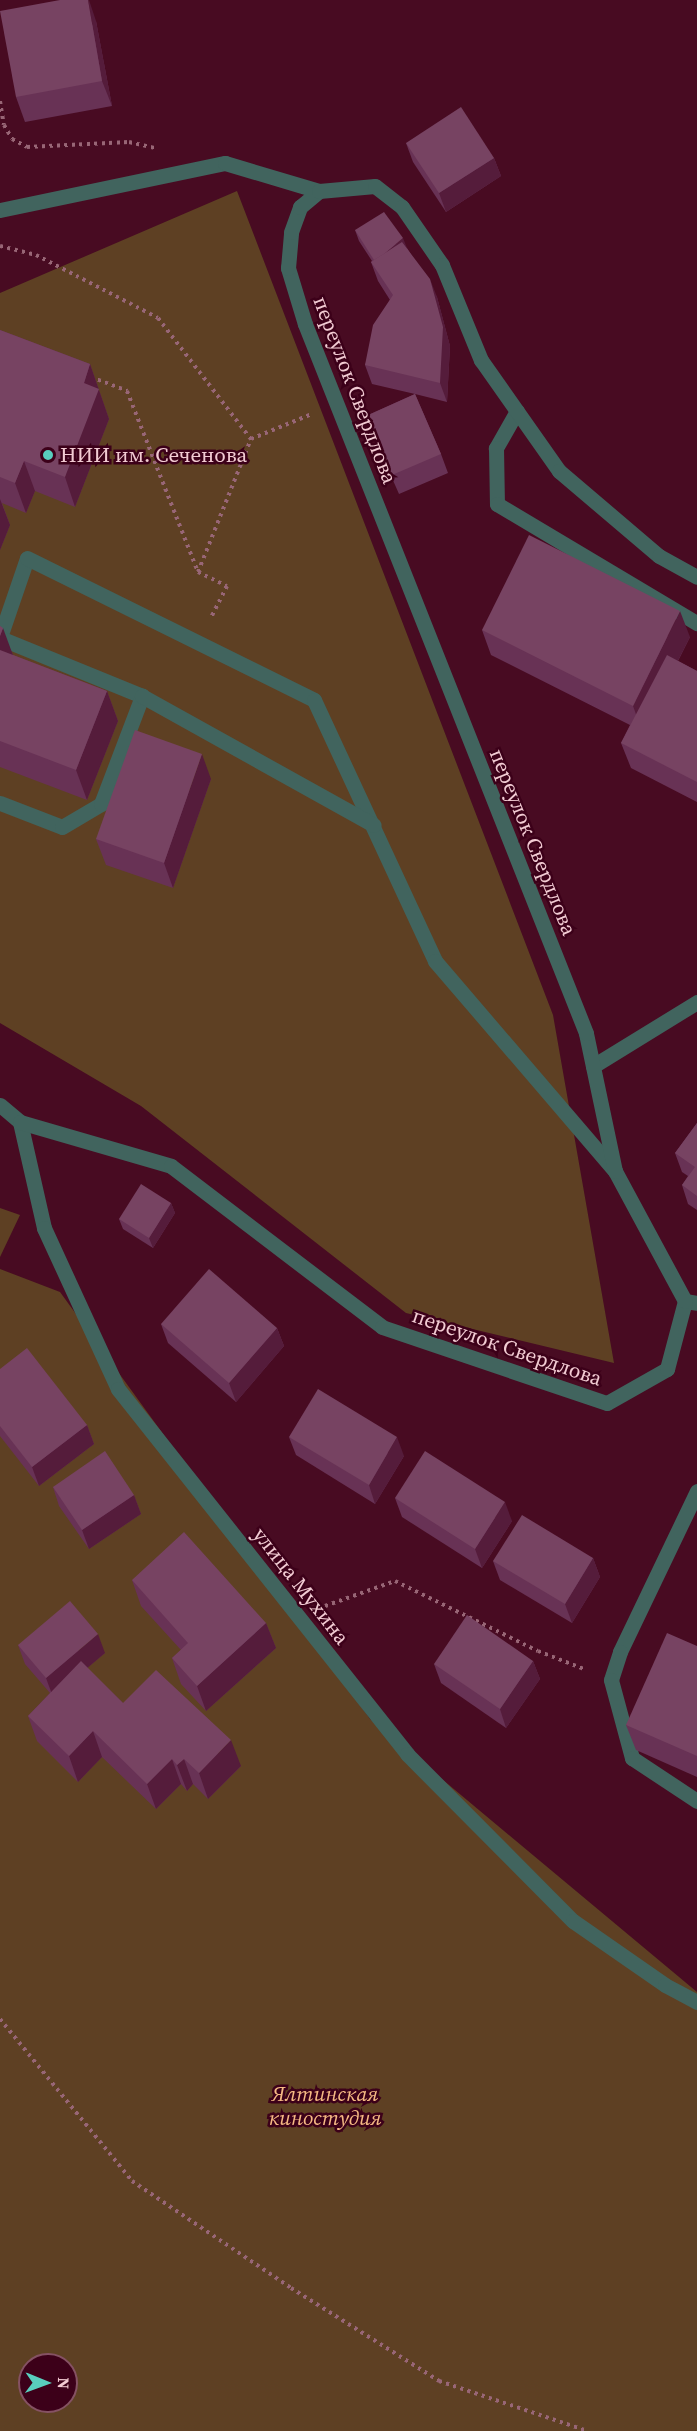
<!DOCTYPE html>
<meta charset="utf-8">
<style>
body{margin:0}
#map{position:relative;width:697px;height:2431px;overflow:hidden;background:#480b22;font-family:"Source Serif 4",serif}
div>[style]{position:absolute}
.green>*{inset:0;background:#5e4023}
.path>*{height:4px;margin-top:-2px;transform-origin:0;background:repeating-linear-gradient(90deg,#986676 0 3px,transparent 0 7.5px)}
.lane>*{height:15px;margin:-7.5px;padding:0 7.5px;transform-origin:7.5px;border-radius:7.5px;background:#41645e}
.street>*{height:15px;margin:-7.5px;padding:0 7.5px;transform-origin:7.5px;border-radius:7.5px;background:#41645e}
.wall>*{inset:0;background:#683255}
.shaded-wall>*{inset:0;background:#551c3b}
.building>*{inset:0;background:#774362}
.dots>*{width:16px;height:16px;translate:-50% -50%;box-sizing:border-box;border:3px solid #3c0019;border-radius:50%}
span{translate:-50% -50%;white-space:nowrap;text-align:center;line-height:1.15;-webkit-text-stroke:5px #3c0019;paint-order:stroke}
.street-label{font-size:21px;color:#f2cbd3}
.poi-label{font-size:21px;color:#f2cbd3}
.left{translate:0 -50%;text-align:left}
.park-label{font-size:21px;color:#f6ba84;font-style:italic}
.north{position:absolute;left:18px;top:2353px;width:60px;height:60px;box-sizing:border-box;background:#3c0019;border:2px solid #855163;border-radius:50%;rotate:91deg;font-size:16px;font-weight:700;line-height:24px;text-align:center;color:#f2cbd3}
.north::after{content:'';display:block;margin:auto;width:21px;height:27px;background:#59cebe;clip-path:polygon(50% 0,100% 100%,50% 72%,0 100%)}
</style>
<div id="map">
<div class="green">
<i style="clip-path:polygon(237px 191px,553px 1015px,614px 1363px,406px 1313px,141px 1106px,0 1023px,0 293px)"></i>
<i style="clip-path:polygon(0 1208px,20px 1215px,0 1257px)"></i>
<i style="clip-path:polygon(evenodd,0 1269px,60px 1292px,370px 1719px,697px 1992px,697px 2431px,0 2431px,0 1269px,30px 2365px,66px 2365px,66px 2401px,30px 2401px,30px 2365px)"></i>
</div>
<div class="path">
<i style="left:0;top:101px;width:24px;rotate:81deg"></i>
<i style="left:4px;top:125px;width:16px;rotate:60deg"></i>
<i style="left:12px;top:139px;width:17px;rotate:28deg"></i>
<i style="left:27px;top:147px;width:102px;rotate:-2.8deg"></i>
<i style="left:129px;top:142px;width:26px;rotate:13deg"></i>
<i style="left:0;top:246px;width:37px;rotate:14deg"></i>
<i style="left:36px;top:255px;width:137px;rotate:27.3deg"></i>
<i style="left:158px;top:318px;width:153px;rotate:52.5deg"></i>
<i style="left:251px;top:439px;width:66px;rotate:-22.3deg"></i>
<i style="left:91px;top:377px;width:39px;rotate:21deg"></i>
<i style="left:127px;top:391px;width:194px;rotate:68.6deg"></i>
<i style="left:198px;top:572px;width:32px;rotate:26deg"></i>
<i style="left:227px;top:586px;width:36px;rotate:117deg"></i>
<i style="left:198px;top:572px;width:143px;rotate:-68.3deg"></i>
<i style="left:325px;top:1606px;width:74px;rotate:-19.7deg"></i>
<i style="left:395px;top:1581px;width:159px;rotate:26.1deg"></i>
<i style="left:538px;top:1651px;width:49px;rotate:21.4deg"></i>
<i style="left:0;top:2019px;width:209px;rotate:50.8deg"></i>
<i style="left:132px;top:2181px;width:192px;rotate:33.9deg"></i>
<i style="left:291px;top:2288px;width:175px;rotate:32.1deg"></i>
<i style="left:439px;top:2381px;width:157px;rotate:18.6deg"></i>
</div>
<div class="lane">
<i style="left:0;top:210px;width:230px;rotate:-11.8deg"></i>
<i style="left:225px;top:163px;width:98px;rotate:16.6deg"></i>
<i style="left:517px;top:411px;width:43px;rotate:119.6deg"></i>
<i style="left:496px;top:448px;width:56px;rotate:89deg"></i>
<i style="left:497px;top:504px;width:233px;rotate:30.8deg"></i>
<i style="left:0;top:637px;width:83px;rotate:-71.1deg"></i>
<i style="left:27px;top:558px;width:320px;rotate:26.3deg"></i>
<i style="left:314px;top:700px;width:288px;rotate:65.1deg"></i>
<i style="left:435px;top:961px;width:277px;rotate:49.4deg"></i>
<i style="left:0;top:638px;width:153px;rotate:22.2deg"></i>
<i style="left:0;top:803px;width:66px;rotate:21.2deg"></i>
<i style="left:62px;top:827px;width:45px;rotate:-30.5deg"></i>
<i style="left:101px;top:804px;width:116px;rotate:-69.2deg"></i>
<i style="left:142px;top:696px;width:265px;rotate:29.1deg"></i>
<i style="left:593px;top:1066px;width:122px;rotate:-31.6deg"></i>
<i style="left:685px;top:1301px;width:12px;rotate:9deg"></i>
<i style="left:697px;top:1491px;width:178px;rotate:115.6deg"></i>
<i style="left:620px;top:1652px;width:29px;rotate:108deg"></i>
<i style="left:611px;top:1680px;width:81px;rotate:74.9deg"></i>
<i style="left:632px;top:1758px;width:78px;rotate:33.5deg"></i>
</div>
<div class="street">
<i style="left:0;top:1105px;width:26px;rotate:40deg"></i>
<i style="left:20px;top:1122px;width:109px;rotate:77.2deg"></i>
<i style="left:44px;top:1228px;width:177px;rotate:65.3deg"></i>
<i style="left:118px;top:1389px;width:466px;rotate:51.6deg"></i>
<i style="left:407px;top:1754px;width:235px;rotate:45.2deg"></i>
<i style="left:573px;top:1921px;width:112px;rotate:34.8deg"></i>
<i style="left:665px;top:1985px;width:36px;rotate:28deg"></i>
<i style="left:20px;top:1122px;width:157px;rotate:16.2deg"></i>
<i style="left:171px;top:1166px;width:265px;rotate:37.3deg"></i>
<i style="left:382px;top:1327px;width:237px;rotate:18.7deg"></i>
<i style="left:607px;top:1403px;width:69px;rotate:-29.5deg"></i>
<i style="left:667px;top:1369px;width:70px;rotate:-75.2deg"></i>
<i style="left:685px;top:1301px;width:148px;rotate:-118.3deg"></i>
<i style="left:615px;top:1171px;width:141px;rotate:-101.9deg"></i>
<i style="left:586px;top:1033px;width:763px;rotate:-111.62deg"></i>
<i style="left:305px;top:324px;width:59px;rotate:-106.9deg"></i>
<i style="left:288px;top:268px;width:36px;rotate:-85deg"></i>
<i style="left:291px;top:232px;width:27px;rotate:-70deg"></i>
<i style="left:300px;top:207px;width:25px;rotate:-40deg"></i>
<i style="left:319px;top:191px;width:56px;rotate:-5.1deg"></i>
<i style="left:375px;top:186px;width:34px;rotate:38deg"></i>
<i style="left:402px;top:207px;width:70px;rotate:55.4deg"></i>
<i style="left:442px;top:265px;width:103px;rotate:67.7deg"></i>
<i style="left:481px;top:360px;width:136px;rotate:54.9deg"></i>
<i style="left:559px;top:471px;width:131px;rotate:40.4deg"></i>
<i style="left:659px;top:556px;width:43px;rotate:28.9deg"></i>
</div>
<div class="wall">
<i style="clip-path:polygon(96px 21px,112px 106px,25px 122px,16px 97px)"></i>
<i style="clip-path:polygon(406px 143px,494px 158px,501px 176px,446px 212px,413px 162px)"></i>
<i style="clip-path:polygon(355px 230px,407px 248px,437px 297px,450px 346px,447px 402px,415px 394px,441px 454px,448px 473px,399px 494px,373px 435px,366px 416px,415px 394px,372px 384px,365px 365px,390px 300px,378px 281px,371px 262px,372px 261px,359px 241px)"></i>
<i style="clip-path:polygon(0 330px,90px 364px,109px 419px,75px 507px,35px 491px,26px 513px,2px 503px,10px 525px,0 550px)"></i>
<i style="clip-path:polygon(0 626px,13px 655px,107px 691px,118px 721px,87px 800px,0 767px)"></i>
<i style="clip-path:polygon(482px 630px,690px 637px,678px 661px,697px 671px,697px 802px,631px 768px,621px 743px,630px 725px,491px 655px)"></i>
<i style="clip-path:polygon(211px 779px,173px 888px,106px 865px,96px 839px)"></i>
<i style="clip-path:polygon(697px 1123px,697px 1210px,688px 1204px,682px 1185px,688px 1176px,682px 1172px,675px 1153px)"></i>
<i style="clip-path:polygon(171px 1203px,175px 1213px,153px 1248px,123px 1229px,119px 1219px)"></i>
<i style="clip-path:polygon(161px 1324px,277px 1328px,284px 1346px,236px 1402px,168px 1343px)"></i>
<i style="clip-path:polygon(0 1369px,87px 1425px,94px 1444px,39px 1486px,0 1436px)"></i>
<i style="clip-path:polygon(289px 1437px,404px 1456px,375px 1504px,296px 1455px)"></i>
<i style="clip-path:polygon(53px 1487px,134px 1495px,141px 1514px,89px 1549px,59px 1506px)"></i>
<i style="clip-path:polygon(395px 1498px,512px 1521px,482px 1568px,402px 1517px)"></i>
<i style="clip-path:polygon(593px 1558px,600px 1577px,572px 1623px,500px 1580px,493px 1561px)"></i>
<i style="clip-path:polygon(132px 1580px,266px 1623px,276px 1648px,206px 1711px,181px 1684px,172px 1658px,181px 1650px,141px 1606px)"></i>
<i style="clip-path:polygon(18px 1645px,105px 1653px,87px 1668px,123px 1703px,241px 1766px,208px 1799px,193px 1784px,187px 1791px,181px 1784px,156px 1809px,102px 1757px,78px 1782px,37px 1741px,28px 1716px,50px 1693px,25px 1664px)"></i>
<i style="clip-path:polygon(697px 1646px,697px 1777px,636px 1750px,626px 1725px)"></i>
<i style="clip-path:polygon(533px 1661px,540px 1679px,506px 1728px,441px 1683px,434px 1664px)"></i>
</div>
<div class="shaded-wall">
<i style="clip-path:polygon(88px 0,89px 0,96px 21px,112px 106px,102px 81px)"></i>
<i style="clip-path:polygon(494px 158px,501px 176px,446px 212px,439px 193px)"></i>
<i style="clip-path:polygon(403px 238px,407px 248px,375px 261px)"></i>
<i style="clip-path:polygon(430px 279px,437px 297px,450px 346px,447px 402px,440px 383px)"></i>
<i style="clip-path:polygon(90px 364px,109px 419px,75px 507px,65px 477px,84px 383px)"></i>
<i style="clip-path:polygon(24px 461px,35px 491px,26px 513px,15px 483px)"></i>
<i style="clip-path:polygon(0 499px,10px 525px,0 550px)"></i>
<i style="clip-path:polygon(680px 611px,690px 637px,642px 731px,633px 706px)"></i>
<i style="clip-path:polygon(3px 628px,14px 658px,0 661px,0 636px)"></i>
<i style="clip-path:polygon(107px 691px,118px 721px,87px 800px,76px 770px)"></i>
<i style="clip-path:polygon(202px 754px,211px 779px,173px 888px,164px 863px)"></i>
<i style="clip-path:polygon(171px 1203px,175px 1213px,153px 1248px,149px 1238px)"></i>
<i style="clip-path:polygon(277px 1328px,284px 1346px,236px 1402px,229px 1383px)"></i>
<i style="clip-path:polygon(87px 1425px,94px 1444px,39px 1486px,32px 1467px)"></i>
<i style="clip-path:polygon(397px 1437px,404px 1456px,375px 1504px,369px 1485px)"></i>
<i style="clip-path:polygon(134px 1495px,141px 1514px,89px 1549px,82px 1530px)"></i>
<i style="clip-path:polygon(505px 1502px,512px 1521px,482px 1568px,475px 1549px)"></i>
<i style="clip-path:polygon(593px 1558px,600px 1577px,572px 1623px,565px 1604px)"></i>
<i style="clip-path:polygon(266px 1623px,276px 1648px,206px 1711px,197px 1686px)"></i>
<i style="clip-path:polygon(98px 1634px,105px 1653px,53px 1697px,46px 1678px)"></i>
<i style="clip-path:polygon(533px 1661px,540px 1679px,506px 1728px,500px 1709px)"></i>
<i style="clip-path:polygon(93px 1731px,102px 1757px,78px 1782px,69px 1756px)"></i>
<i style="clip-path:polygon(231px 1740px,241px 1766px,208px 1799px,199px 1773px)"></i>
<i style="clip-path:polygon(172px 1759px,181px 1784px,156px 1809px,147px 1784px)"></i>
<i style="clip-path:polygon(184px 1759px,193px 1784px,187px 1791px,177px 1765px)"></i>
</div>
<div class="building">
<i style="clip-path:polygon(60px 0,88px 0,102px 81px,16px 97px,0 11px)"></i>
<i style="clip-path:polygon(461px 107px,494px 158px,439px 193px,406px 143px)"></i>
<i style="clip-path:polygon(384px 212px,403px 238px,384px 254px,374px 260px,355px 230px)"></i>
<i style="clip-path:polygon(402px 242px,430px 279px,443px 327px,440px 383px,365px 365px,373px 325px,393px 295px,371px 262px)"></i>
<i style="clip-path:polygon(0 330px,90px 364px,84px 383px,99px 389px,65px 477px,24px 461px,15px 483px,0 477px)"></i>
<i style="clip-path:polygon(415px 394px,441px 454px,392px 475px,366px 416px)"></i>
<i style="clip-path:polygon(529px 535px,680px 611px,633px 706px,482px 630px)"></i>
<i style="clip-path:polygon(0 626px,3px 628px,0 636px)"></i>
<i style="clip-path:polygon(0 650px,107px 691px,76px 770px,0 741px)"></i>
<i style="clip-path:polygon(667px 655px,697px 671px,697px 782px,621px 743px)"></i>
<i style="clip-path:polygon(135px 730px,202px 754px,164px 863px,96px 839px)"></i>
<i style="clip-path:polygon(697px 1123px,697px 1196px,682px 1185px,695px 1167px,675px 1153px)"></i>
<i style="clip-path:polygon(141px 1184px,171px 1203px,149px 1238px,119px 1219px)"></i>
<i style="clip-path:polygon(209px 1269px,277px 1328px,229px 1383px,161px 1324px)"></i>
<i style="clip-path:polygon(27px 1348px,87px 1425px,32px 1467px,0 1426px,0 1369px)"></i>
<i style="clip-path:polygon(318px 1389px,397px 1437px,369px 1485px,289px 1437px)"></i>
<i style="clip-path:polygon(105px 1451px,134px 1495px,82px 1530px,53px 1487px)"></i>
<i style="clip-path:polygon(425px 1451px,505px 1502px,475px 1549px,395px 1498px)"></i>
<i style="clip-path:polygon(522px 1515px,593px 1558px,565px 1604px,493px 1561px)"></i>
<i style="clip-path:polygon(184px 1532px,266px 1623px,197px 1686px,172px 1658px,188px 1643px,132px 1580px)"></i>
<i style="clip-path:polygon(70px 1601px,98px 1634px,46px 1678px,18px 1645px)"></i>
<i style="clip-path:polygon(467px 1615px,533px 1661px,500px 1709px,434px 1664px)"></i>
<i style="clip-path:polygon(667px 1633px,697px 1646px,697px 1756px,626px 1725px)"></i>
<i style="clip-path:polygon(81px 1661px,123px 1703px,156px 1670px,231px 1740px,199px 1773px,184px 1759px,177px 1765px,172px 1759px,147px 1784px,93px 1731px,69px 1756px,28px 1716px)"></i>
</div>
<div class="dots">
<i style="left:48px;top:455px;background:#59cebe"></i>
</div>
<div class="street-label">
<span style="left:355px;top:390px;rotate:69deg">переулок Свердлова</span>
<span style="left:533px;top:842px;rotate:68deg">переулок Свердлова</span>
<span style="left:507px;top:1347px;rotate:19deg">переулок Свердлова</span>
<span style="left:301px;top:1586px;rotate:52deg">улица Мухина</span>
</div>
<div class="poi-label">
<span class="left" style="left:60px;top:455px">НИИ им. Сеченова</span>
</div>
<div class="park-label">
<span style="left:325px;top:2106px">Ялтинская<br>киностудия</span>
</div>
<div class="north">N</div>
</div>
